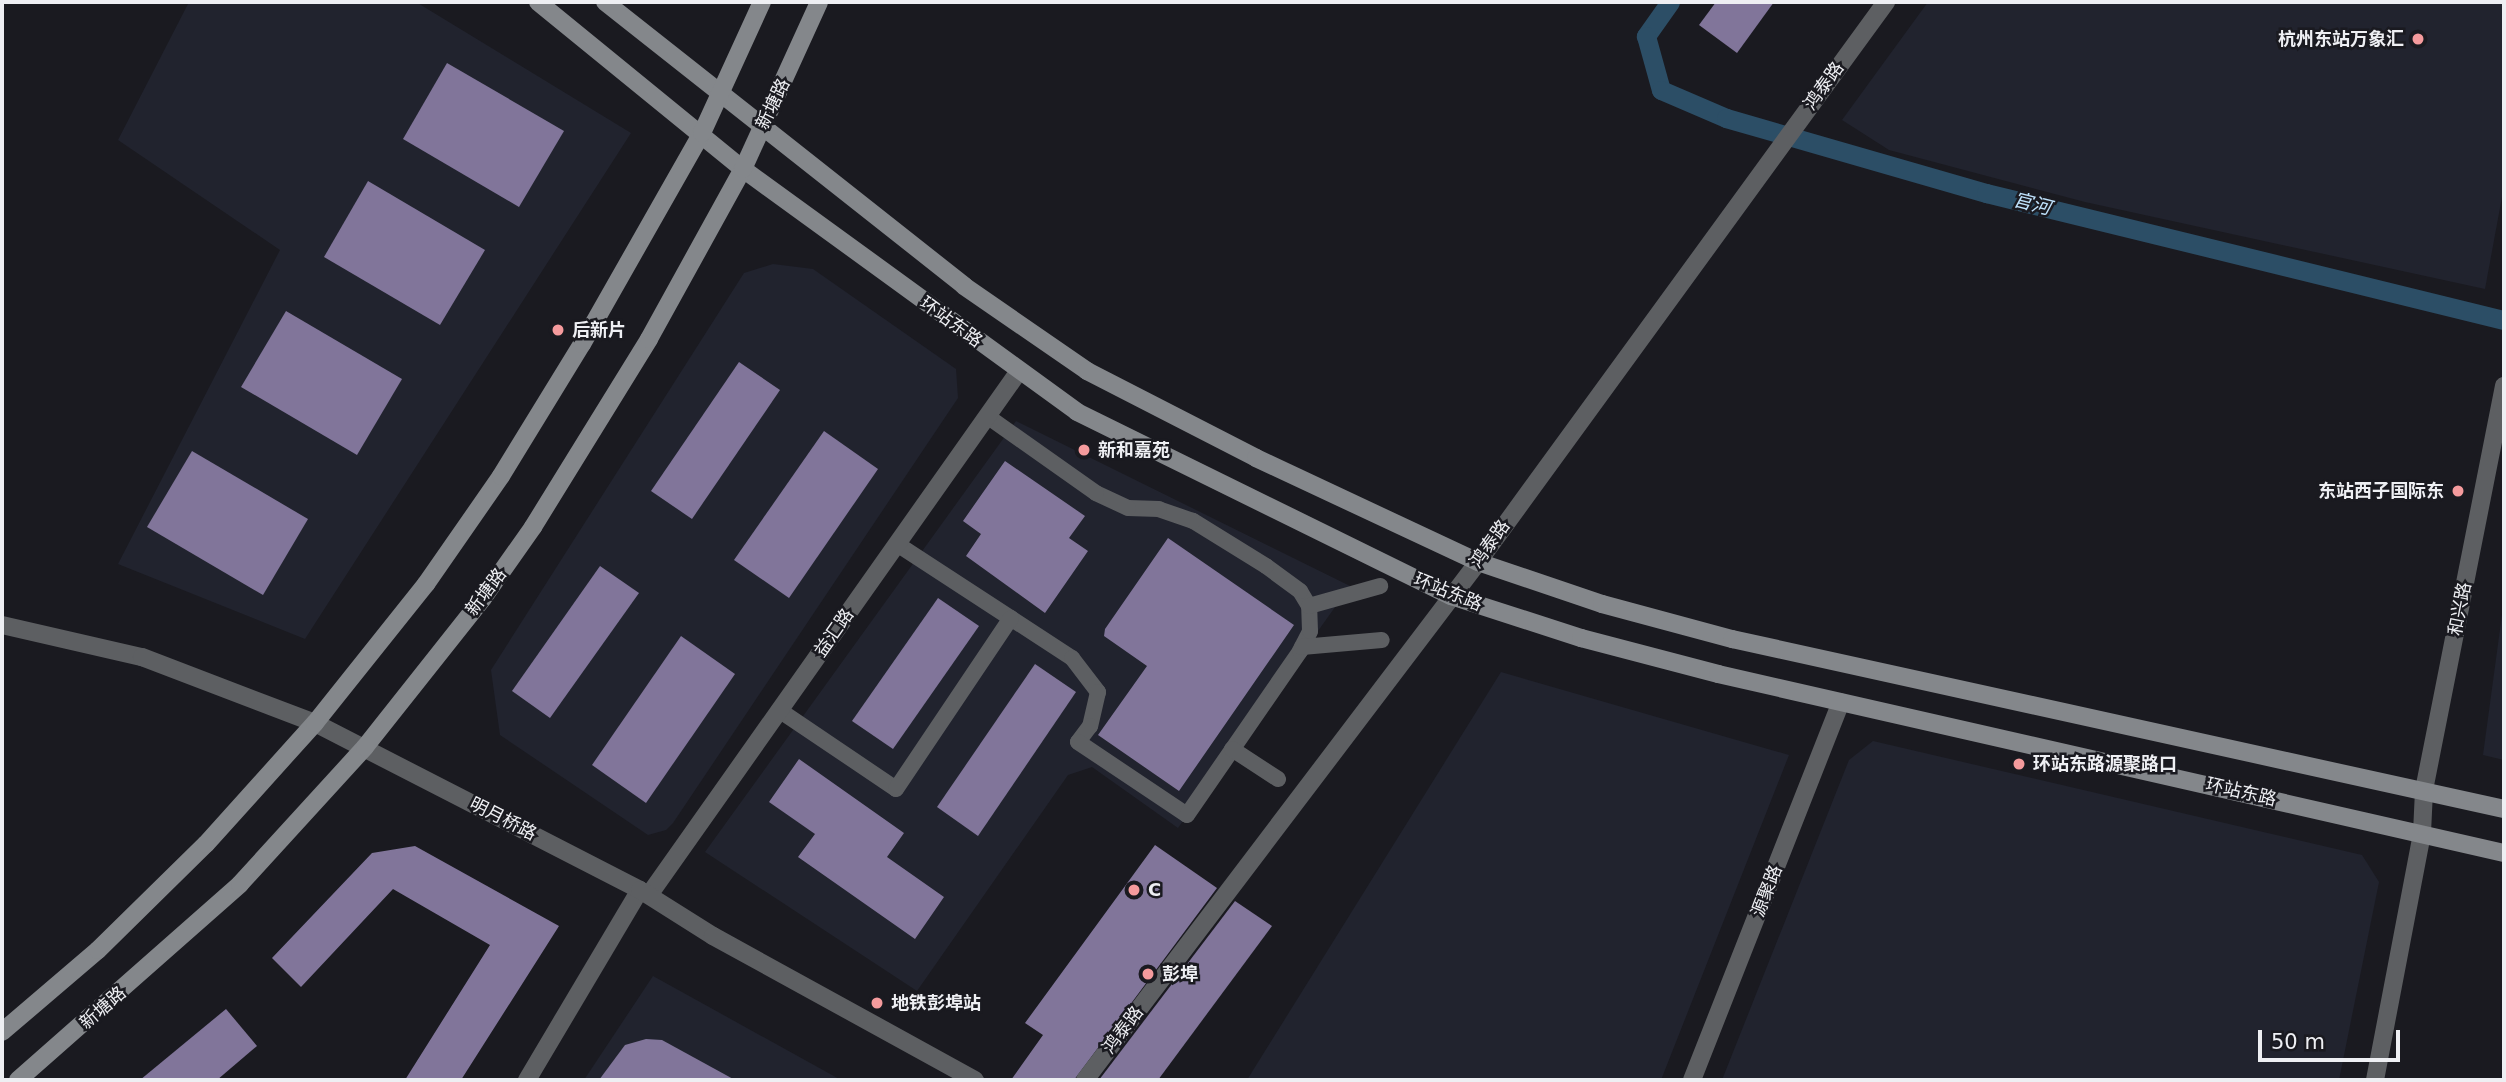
<!DOCTYPE html>
<meta charset="utf-8">
<style>
body{margin:0}
#map{position:relative;width:2506px;height:1082px;overflow:hidden;background:#1a1a20;font-family:"DejaVu Sans","Noto Sans SC",sans-serif}
div>[style]{position:absolute}
.built>*{inset:0;background:#21232e}
.canal>*{height:19px;margin:-9.5px;padding:0 9.5px;transform-origin:9.5px;border-radius:9.5px;background:#2c4e66}
.building>*{inset:0;background:#81759a}
.pedestrian>*{height:16px;margin:-8px;padding:0 8px;transform-origin:8px;border-radius:8px;background:#5d5f62}
.minor>*{height:18px;margin:-9px;padding:0 9px;transform-origin:9px;border-radius:9px;background:#5d5f62}
.tertiary>*{height:18px;margin:-9px;padding:0 9px;transform-origin:9px;border-radius:9px;background:#5d5f62}
.secondary>*{height:18px;margin:-9px;padding:0 9px;transform-origin:9px;border-radius:9px;background:#84878b}
.dots>*{width:19px;height:19px;translate:-50% -50%;box-sizing:border-box;border:4px solid #1a1a20;border-radius:50%}
span{translate:-50% -50%;white-space:nowrap;text-align:center;line-height:1.15;-webkit-text-stroke:5px #1a1a20;paint-order:stroke}
.poi-label{font-size:18px;color:#eeeff3;font-weight:700}
.right{translate:-100% -50%;text-align:right}
.left{translate:0 -50%;text-align:left}
.street-label{font-size:18px;color:#eeeff3}
.water-label{font-size:19px;color:#bfe2fc;font-style:italic}
.frame{position:absolute;inset:0;border:4px solid #eeeff3;pointer-events:none}
.scale{position:absolute;left:2258px;top:1030px;width:142px;height:32px;box-sizing:border-box;border:4px solid #eeeff3;border-top:0;padding-left:9px;font-size:21px;line-height:24px;white-space:nowrap;color:#eeeff3;-webkit-text-stroke:5px #1a1a20;paint-order:stroke}
</style>
<div id="map">
<div class="built">
<i style="clip-path:polygon(189px 2px,416px 2px,631px 133px,305px 639px,118px 564px,280px 250px,118px 140px)"></i>
<i style="clip-path:polygon(1928px 2px,2504px 2px,2504px 186px,2485px 289px,2085px 202px,1889px 150px,1842px 120px)"></i>
<i style="clip-path:polygon(773px 264px,813px 269px,956px 369px,958px 398px,673px 823px,666px 830px,648px 835px,500px 735px,491px 670px,744px 273px)"></i>
<i style="clip-path:polygon(1016px 421px,1350px 586px,1178px 828px,1092px 767px,1068px 775px,917px 991px,705px 852px)"></i>
<i style="clip-path:polygon(2504px 600px,2504px 760px,2483px 755px)"></i>
<i style="clip-path:polygon(1501px 672px,1789px 755px,1661px 1080px,1247px 1080px)"></i>
<i style="clip-path:polygon(1873px 741px,2362px 855px,2379px 882px,2339px 1080px,1722px 1080px,1849px 760px)"></i>
<i style="clip-path:polygon(653px 976px,841px 1080px,584px 1080px)"></i>
</div>
<div class="canal">
<i style="left:1670px;top:2px;width:42px;rotate:125.2deg"></i>
<i style="left:1646px;top:36px;width:56px;rotate:74.5deg"></i>
<i style="left:1661px;top:90px;width:71px;rotate:23.3deg"></i>
<i style="left:1726px;top:118px;width:271px;rotate:16.1deg"></i>
<i style="left:1986px;top:193px;width:533px;rotate:13.78deg"></i>
</div>
<div class="building">
<i style="clip-path:polygon(1716px 2px,1774px 2px,1737px 53px,1699px 25px)"></i>
<i style="clip-path:polygon(447px 63px,564px 131px,519px 207px,403px 139px)"></i>
<i style="clip-path:polygon(368px 181px,485px 250px,440px 325px,324px 257px)"></i>
<i style="clip-path:polygon(286px 311px,402px 379px,357px 455px,241px 387px)"></i>
<i style="clip-path:polygon(739px 362px,780px 390px,692px 519px,651px 491px)"></i>
<i style="clip-path:polygon(824px 431px,878px 469px,789px 598px,734px 560px)"></i>
<i style="clip-path:polygon(192px 451px,308px 519px,263px 595px,147px 527px)"></i>
<i style="clip-path:polygon(1005px 461px,1085px 516px,1069px 538px,1088px 551px,1045px 613px,966px 556px,981px 534px,963px 521px)"></i>
<i style="clip-path:polygon(1168px 538px,1294px 625px,1179px 791px,1098px 735px,1147px 666px,1104px 636px,1105px 629px)"></i>
<i style="clip-path:polygon(600px 566px,639px 593px,550px 718px,512px 691px)"></i>
<i style="clip-path:polygon(938px 598px,979px 626px,893px 749px,852px 721px)"></i>
<i style="clip-path:polygon(681px 636px,735px 674px,646px 803px,592px 765px)"></i>
<i style="clip-path:polygon(1035px 664px,1076px 692px,978px 836px,937px 807px)"></i>
<i style="clip-path:polygon(799px 759px,904px 833px,887px 857px,944px 897px,915px 939px,798px 857px,815px 834px,769px 802px)"></i>
<i style="clip-path:polygon(1155px 845px,1217px 888px,1074px 1080px,1011px 1080px,1043px 1035px,1025px 1023px)"></i>
<i style="clip-path:polygon(415px 846px,559px 926px,461px 1080px,405px 1080px,490px 945px,393px 889px,301px 987px,272px 958px,372px 853px)"></i>
<i style="clip-path:polygon(1235px 901px,1272px 926px,1158px 1080px,1099px 1080px)"></i>
<i style="clip-path:polygon(226px 1009px,257px 1046px,217px 1080px,140px 1080px)"></i>
<i style="clip-path:polygon(646px 1039px,662px 1040px,735px 1080px,599px 1080px,625px 1045px)"></i>
</div>
<div class="pedestrian">
<i style="left:897px;top:544px;width:209px;rotate:33.1deg"></i>
<i style="left:1072px;top:658px;width:43px;rotate:52.6deg"></i>
<i style="left:1098px;top:692px;width:35px;rotate:103deg"></i>
<i style="left:1090px;top:726px;width:20px;rotate:127deg"></i>
<i style="left:1078px;top:742px;width:131px;rotate:33.8deg"></i>
<i style="left:1187px;top:815px;width:199px;rotate:-55.4deg"></i>
<i style="left:1300px;top:651px;width:22px;rotate:-63deg"></i>
<i style="left:1310px;top:631px;width:25px;rotate:-92deg"></i>
<i style="left:1309px;top:606px;width:17px;rotate:-121deg"></i>
<i style="left:1300px;top:591px;width:42px;rotate:-143.7deg"></i>
<i style="left:1266px;top:566px;width:86px;rotate:-148.3deg"></i>
<i style="left:1193px;top:521px;width:36px;rotate:-161deg"></i>
<i style="left:1159px;top:509px;width:31px;rotate:-178deg"></i>
<i style="left:1128px;top:508px;width:35px;rotate:-155deg"></i>
<i style="left:1096px;top:493px;width:133px;rotate:-144.8deg"></i>
<i style="left:1309px;top:606px;width:74px;rotate:-15.7deg"></i>
<i style="left:1302px;top:647px;width:80px;rotate:-5deg"></i>
<i style="left:779px;top:710px;width:141px;rotate:34deg"></i>
<i style="left:896px;top:789px;width:206px;rotate:-56.1deg"></i>
<i style="left:1232px;top:749px;width:55px;rotate:33.1deg"></i>
</div>
<div class="minor">
<i style="left:649px;top:895px;width:641px;rotate:-54.77deg"></i>
<i style="left:527px;top:1080px;width:221px;rotate:-59.3deg"></i>
</div>
<div class="tertiary">
<i style="left:2px;top:625px;width:144px;rotate:12.9deg"></i>
<i style="left:142px;top:657px;width:185px;rotate:20.9deg"></i>
<i style="left:315px;top:723px;width:365px;rotate:27.2deg"></i>
<i style="left:640px;top:890px;width:86px;rotate:32.2deg"></i>
<i style="left:713px;top:936px;width:299px;rotate:28.8deg"></i>
<i style="left:1085px;top:1080px;width:650px;rotate:-52.81deg"></i>
<i style="left:1478px;top:562px;width:693px;rotate:-53.92deg"></i>
<i style="left:1692px;top:1080px;width:406px;rotate:-68.5deg"></i>
<i style="left:2375px;top:1080px;width:251px;rotate:-79.2deg"></i>
<i style="left:2422px;top:833px;width:43px;rotate:-87.3deg"></i>
<i style="left:2424px;top:790px;width:412px;rotate:-78.8deg"></i>
</div>
<div class="secondary">
<i style="left:538px;top:2px;width:264px;rotate:39.2deg"></i>
<i style="left:743px;top:169px;width:413px;rotate:36deg"></i>
<i style="left:1077px;top:412px;width:417px;rotate:26.2deg"></i>
<i style="left:1451px;top:596px;width:137px;rotate:17.9deg"></i>
<i style="left:1581px;top:638px;width:142px;rotate:14.7deg"></i>
<i style="left:1718px;top:674px;width:806px;rotate:12.83deg"></i>
<i style="left:605px;top:2px;width:458px;rotate:38.3deg"></i>
<i style="left:964px;top:286px;width:150px;rotate:34.6deg"></i>
<i style="left:1087px;top:371px;width:190px;rotate:27.2deg"></i>
<i style="left:1256px;top:458px;width:245px;rotate:25.1deg"></i>
<i style="left:1478px;top:562px;width:131px;rotate:18.7deg"></i>
<i style="left:1602px;top:604px;width:135px;rotate:15.1deg"></i>
<i style="left:1732px;top:639px;width:790px;rotate:12.42deg"></i>
<i style="left:2px;top:1032px;width:126px;rotate:-40.5deg"></i>
<i style="left:98px;top:950px;width:151px;rotate:-44.5deg"></i>
<i style="left:206px;top:844px;width:163px;rotate:-48deg"></i>
<i style="left:315px;top:723px;width:178px;rotate:-51.4deg"></i>
<i style="left:426px;top:584px;width:131px;rotate:-55.2deg"></i>
<i style="left:501px;top:476px;width:155px;rotate:-58.5deg"></i>
<i style="left:582px;top:344px;width:243px;rotate:-60.4deg"></i>
<i style="left:702px;top:133px;width:144px;rotate:-65.4deg"></i>
<i style="left:18px;top:1080px;width:296px;rotate:-41.4deg"></i>
<i style="left:240px;top:884px;width:185px;rotate:-47.6deg"></i>
<i style="left:365px;top:747px;width:190px;rotate:-51.6deg"></i>
<i style="left:483px;top:598px;width:87px;rotate:-54.8deg"></i>
<i style="left:533px;top:527px;width:221px;rotate:-58.3deg"></i>
<i style="left:649px;top:339px;width:194px;rotate:-61.1deg"></i>
<i style="left:743px;top:169px;width:183px;rotate:-65.5deg"></i>
</div>
<div class="dots">
<i style="left:2418px;top:39px;background:#f59b9d"></i>
<i style="left:558px;top:330px;background:#f59b9d"></i>
<i style="left:1084px;top:450px;background:#f59b9d"></i>
<i style="left:2458px;top:491px;background:#f59b9d"></i>
<i style="left:2019px;top:764px;background:#f59b9d"></i>
<i style="left:1134px;top:890px;background:#f59b9d"></i>
<i style="left:1148px;top:974px;background:#f59b9d"></i>
<i style="left:877px;top:1003px;background:#f59b9d"></i>
</div>
<div class="poi-label">
<span class="right" style="left:2404px;top:39px">杭州东站万象汇</span>
<span class="left" style="left:572px;top:330px">后新片</span>
<span class="left" style="left:1098px;top:450px">新和嘉苑</span>
<span class="right" style="left:2444px;top:491px">东站西子国际东</span>
<span class="left" style="left:2033px;top:764px">环站东路源聚路口</span>
<span class="left" style="left:1148px;top:890px">C</span>
<span class="left" style="left:1162px;top:974px">彭埠</span>
<span class="left" style="left:891px;top:1003px">地铁彭埠站</span>
</div>
<div class="street-label">
<span style="left:1824px;top:86px;rotate:-54deg">鸿泰路</span>
<span style="left:773px;top:104px;rotate:-64deg">新塘路</span>
<span style="left:951px;top:322px;rotate:36deg">环站东路</span>
<span style="left:1490px;top:544px;rotate:-54deg">鸿泰路</span>
<span style="left:486px;top:592px;rotate:-53deg">新塘路</span>
<span style="left:1448px;top:592px;rotate:22deg">环站东路</span>
<span style="left:2460px;top:609px;rotate:-79deg">和兴路</span>
<span style="left:834px;top:633px;rotate:-55deg">益汇路</span>
<span style="left:2241px;top:792px;rotate:13deg">环站东路</span>
<span style="left:503px;top:819px;rotate:27deg">明月桥路</span>
<span style="left:1767px;top:891px;rotate:-69deg">源聚路</span>
<span style="left:103px;top:1008px;rotate:-41deg">新塘路</span>
<span style="left:1123px;top:1030px;rotate:-53deg">鸿泰路</span>
</div>
<div class="water-label">
<span style="left:2032px;top:204px;rotate:14deg">官河</span>
</div>
<div class="frame"></div>
<div class="scale">50 m</div>
</div>
